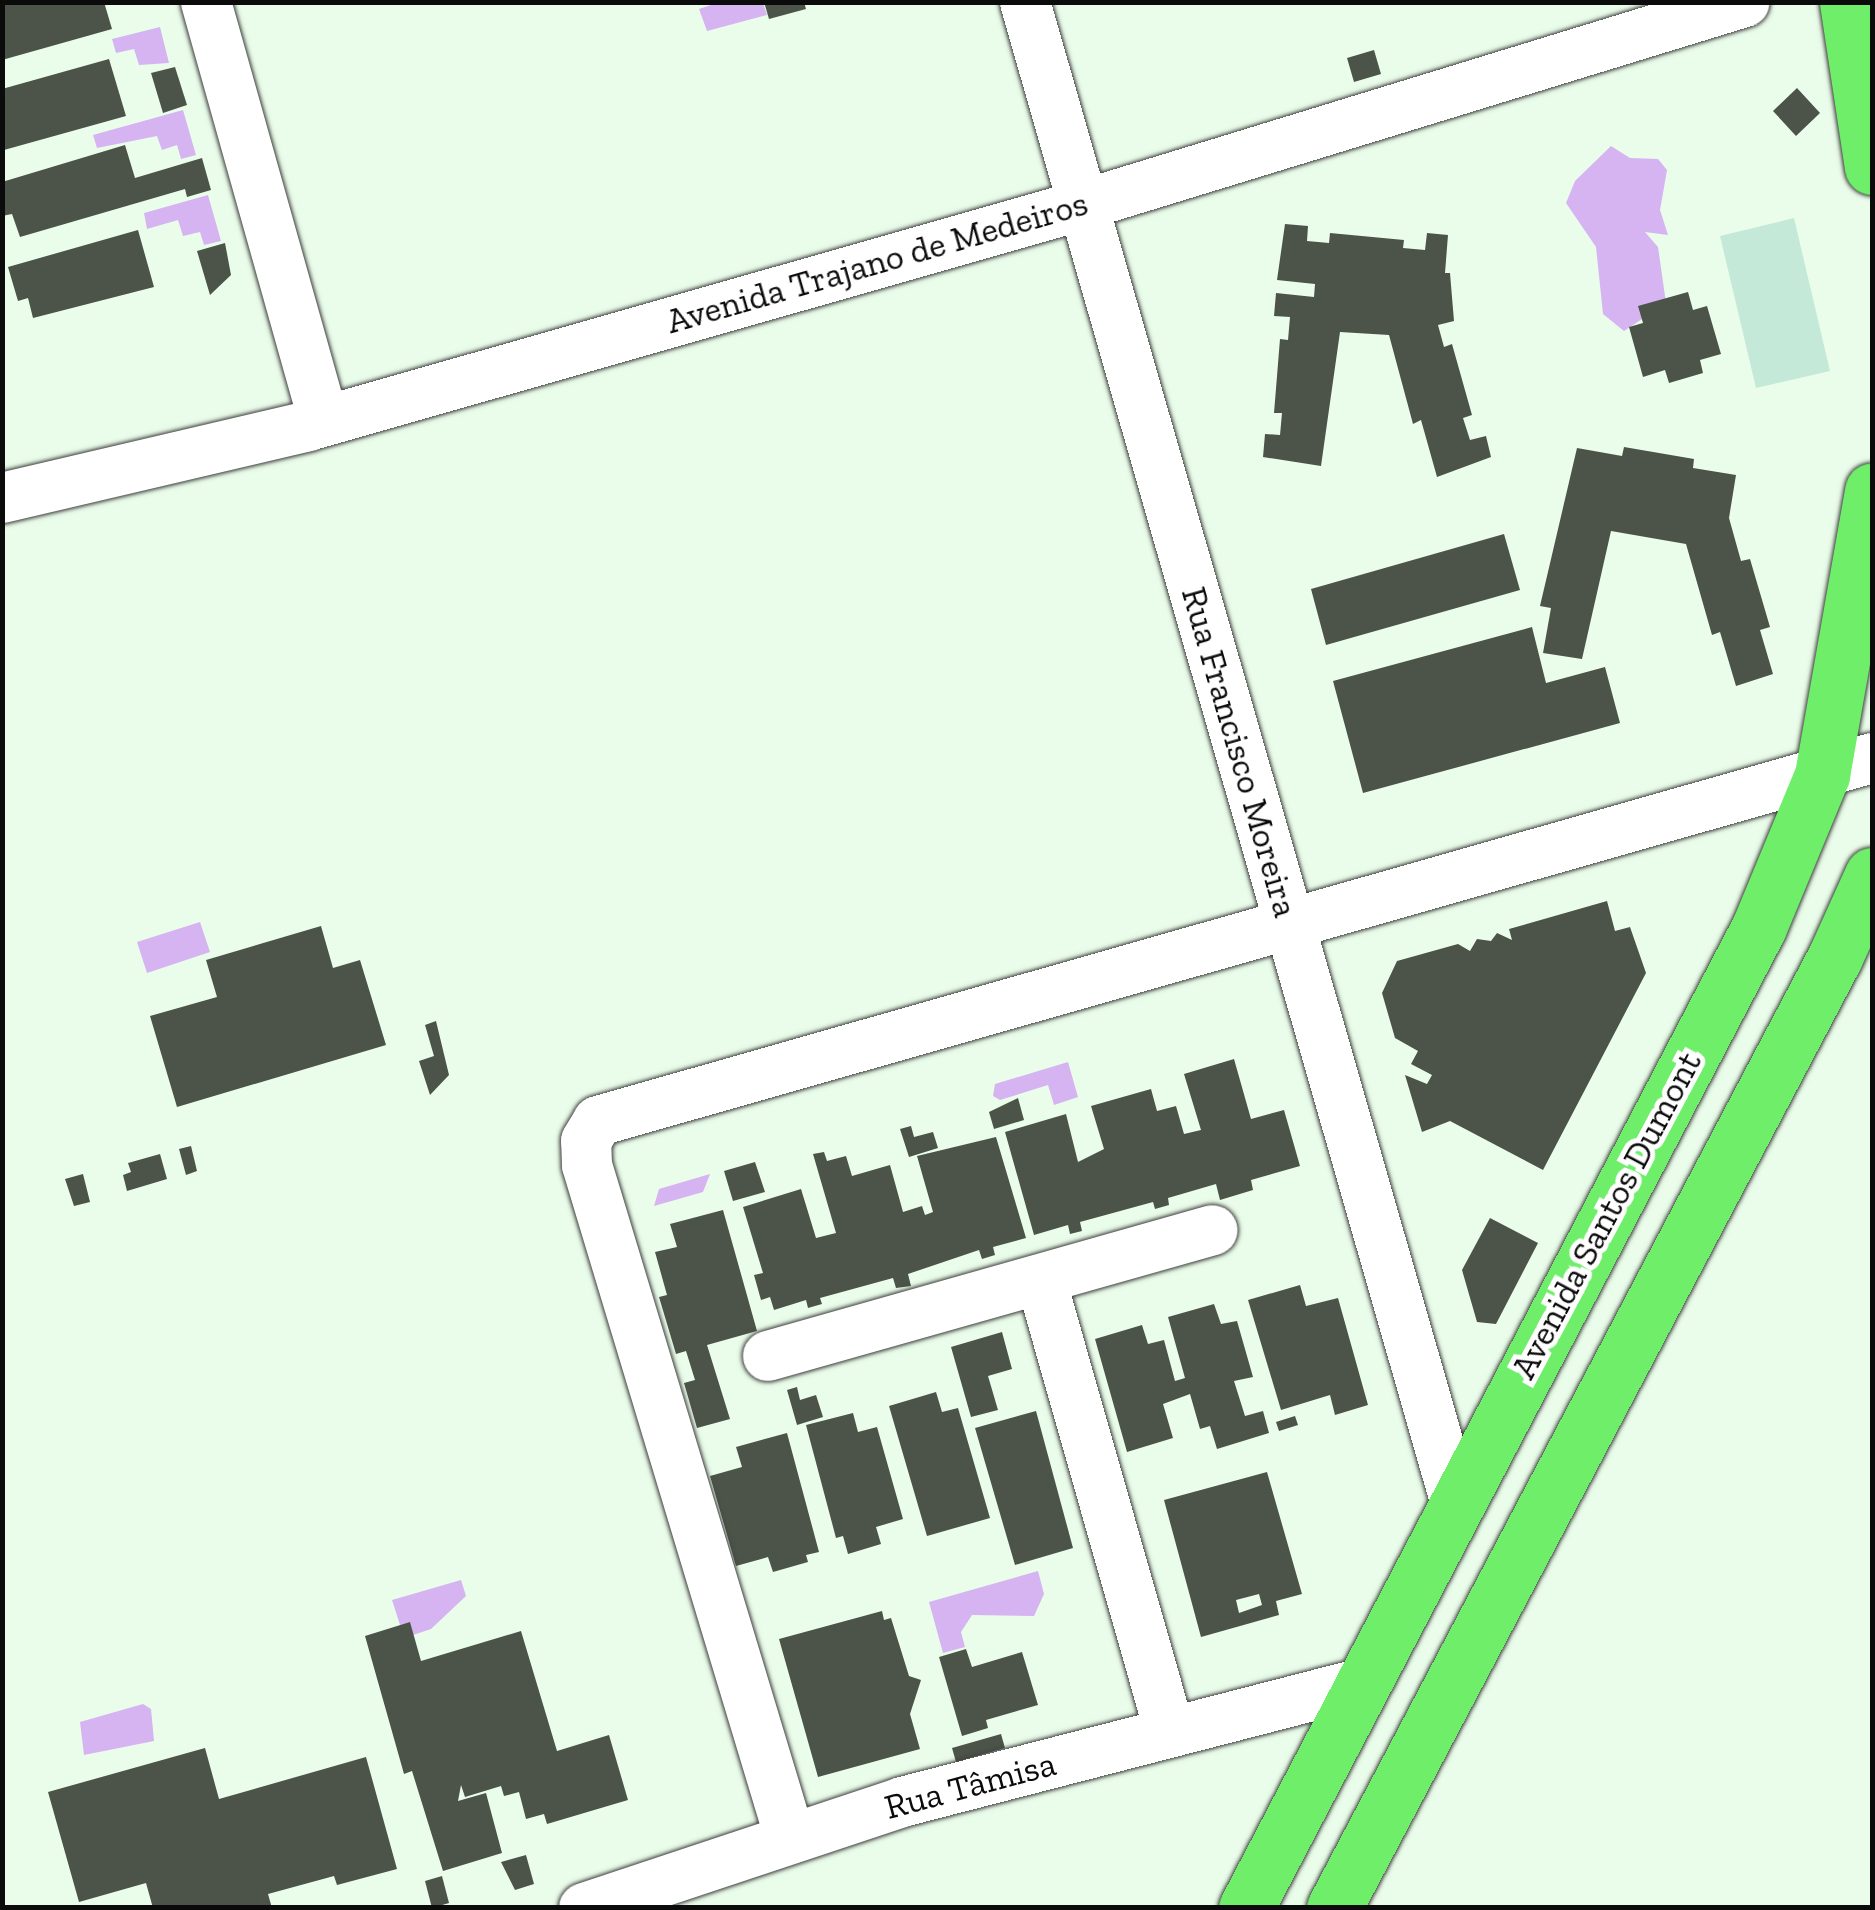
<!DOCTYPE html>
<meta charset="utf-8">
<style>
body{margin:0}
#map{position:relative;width:1875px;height:1910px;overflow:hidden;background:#eafdea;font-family:"Zilla Slab",serif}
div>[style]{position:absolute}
.pitch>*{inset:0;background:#c5e9d9}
.water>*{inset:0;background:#d6b3f1}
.building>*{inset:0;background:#4c5348}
.roads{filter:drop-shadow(0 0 2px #3e3e3e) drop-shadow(0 0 2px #3e3e3e)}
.street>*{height:50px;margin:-25px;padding:0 25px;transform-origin:25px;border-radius:25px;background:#fff}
.primary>*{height:55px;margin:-27.5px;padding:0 27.5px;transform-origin:27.5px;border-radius:27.5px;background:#6fee6a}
span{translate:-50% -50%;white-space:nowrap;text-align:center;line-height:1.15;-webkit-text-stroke:10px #fff;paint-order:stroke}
.street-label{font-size:35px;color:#0b0b0b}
.frame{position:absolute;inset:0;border:5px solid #0b0b0b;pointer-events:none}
</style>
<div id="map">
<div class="pitch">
<i style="clip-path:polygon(1794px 218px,1830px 371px,1756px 388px,1720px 236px)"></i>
</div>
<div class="water">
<i style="clip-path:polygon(720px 2px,763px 3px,767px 15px,707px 31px,699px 9px)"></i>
<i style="clip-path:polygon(160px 27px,169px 63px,139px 65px,134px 49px,116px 53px,112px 39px)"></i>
<i style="clip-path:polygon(183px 110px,196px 155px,181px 159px,177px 145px,162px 150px,157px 136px,97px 148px,93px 135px)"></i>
<i style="clip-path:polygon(1611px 146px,1630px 158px,1658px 159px,1667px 170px,1660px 210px,1668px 235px,1645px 232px,1658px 247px,1666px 303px,1624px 331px,1603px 314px,1596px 247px,1566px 203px,1575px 181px)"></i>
<i style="clip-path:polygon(208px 195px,221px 241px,204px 245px,200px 232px,183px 236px,178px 220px,147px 229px,144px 213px)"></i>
<i style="clip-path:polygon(200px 922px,210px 952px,147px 973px,137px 942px)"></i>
<i style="clip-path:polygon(1068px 1062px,1078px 1097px,1054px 1105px,1048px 1085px,1000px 1100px,993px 1096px,995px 1084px)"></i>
<i style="clip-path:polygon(710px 1174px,703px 1192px,654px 1206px,659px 1189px)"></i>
<i style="clip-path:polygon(1038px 1571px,1044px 1594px,1034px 1616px,972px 1615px,961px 1632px,965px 1647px,943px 1653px,929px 1602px)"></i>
<i style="clip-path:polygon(461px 1580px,466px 1596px,431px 1629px,413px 1635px,410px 1623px,400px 1625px,392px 1600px)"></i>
<i style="clip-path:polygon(143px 1704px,151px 1709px,154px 1741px,84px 1755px,80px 1722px)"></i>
</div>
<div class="building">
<i style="clip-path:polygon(2px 2px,104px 2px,112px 29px,2px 60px)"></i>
<i style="clip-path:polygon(764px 2px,804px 2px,806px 9px,769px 19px)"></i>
<i style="clip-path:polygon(1374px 50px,1381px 74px,1354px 82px,1347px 58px)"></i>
<i style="clip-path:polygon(109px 59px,126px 116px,4px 150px,2px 89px)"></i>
<i style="clip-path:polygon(175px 67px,187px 105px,163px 113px,151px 73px)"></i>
<i style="clip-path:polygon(1797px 88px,1820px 113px,1796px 136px,1773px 111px)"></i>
<i style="clip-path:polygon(125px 145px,135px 178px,202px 158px,211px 190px,187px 197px,185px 189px,20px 237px,12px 214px,2px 216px,2px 182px)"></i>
<i style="clip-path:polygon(1285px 224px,1308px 226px,1307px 241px,1329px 243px,1330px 233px,1404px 240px,1403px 248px,1425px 250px,1427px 233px,1448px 235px,1445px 273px,1450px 273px,1454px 321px,1438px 325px,1444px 347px,1452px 344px,1472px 415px,1463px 418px,1470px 440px,1486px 436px,1491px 457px,1437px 477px,1421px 420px,1413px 424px,1389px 335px,1340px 332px,1321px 466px,1263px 457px,1265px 434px,1280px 435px,1282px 413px,1274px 413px,1280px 339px,1288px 340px,1290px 317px,1274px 316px,1276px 293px,1314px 297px,1315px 284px,1277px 280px)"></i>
<i style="clip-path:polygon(138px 230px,154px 287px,33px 318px,28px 298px,18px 301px,8px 267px)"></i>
<i style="clip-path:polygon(225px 243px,231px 275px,210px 295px,197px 251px)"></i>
<i style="clip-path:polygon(1688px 292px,1693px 310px,1707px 306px,1721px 354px,1700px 360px,1703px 373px,1669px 383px,1665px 370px,1643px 377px,1629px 327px,1643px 323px,1638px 306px)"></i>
<i style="clip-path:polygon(1624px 447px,1694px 459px,1693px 468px,1736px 475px,1729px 518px,1741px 561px,1750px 559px,1770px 627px,1760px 630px,1773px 674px,1736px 686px,1720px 632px,1712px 635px,1686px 544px,1611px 531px,1582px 659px,1543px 653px,1551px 608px,1540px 606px,1577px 448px,1622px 456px)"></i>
<i style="clip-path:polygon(1504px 534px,1520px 590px,1326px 645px,1311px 589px)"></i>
<i style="clip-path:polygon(1532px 627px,1546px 683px,1605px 667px,1620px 723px,1363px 793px,1333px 681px)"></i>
<i style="clip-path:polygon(1607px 901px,1615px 931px,1630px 927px,1646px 973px,1543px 1170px,1450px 1121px,1422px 1132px,1405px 1075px,1427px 1084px,1432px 1075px,1411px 1064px,1418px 1051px,1395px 1038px,1382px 993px,1397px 961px,1458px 944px,1470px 951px,1477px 939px,1491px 941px,1497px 933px,1512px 940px,1509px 929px)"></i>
<i style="clip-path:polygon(321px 926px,333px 968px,360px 960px,386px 1045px,177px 1107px,150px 1016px,217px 997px,206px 960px)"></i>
<i style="clip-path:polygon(436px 1021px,449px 1075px,430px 1095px,419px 1061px,434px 1056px,425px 1025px)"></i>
<i style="clip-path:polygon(1234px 1059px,1251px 1119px,1284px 1110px,1300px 1166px,1251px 1180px,1253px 1190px,1220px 1200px,1216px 1184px,1168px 1198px,1169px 1205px,1155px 1209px,1153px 1202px,1080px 1222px,1082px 1231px,1070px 1234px,1068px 1225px,1034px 1235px,1005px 1132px,1066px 1114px,1078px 1162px,1104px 1149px,1091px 1106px,1151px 1089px,1157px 1111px,1176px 1106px,1184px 1134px,1201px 1130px,1184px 1074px)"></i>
<i style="clip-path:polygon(1018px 1098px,1024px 1120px,994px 1129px,989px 1112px)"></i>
<i style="clip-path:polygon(911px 1126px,914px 1137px,933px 1132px,938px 1148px,909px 1157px,900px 1129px)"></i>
<i style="clip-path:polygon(996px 1137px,1026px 1238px,993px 1247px,995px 1255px,982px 1259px,979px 1250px,908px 1274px,911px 1286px,896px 1288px,893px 1278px,820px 1298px,822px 1304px,808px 1308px,806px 1300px,774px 1310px,770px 1297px,761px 1300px,754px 1275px,763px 1273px,743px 1207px,801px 1189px,816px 1238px,836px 1233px,813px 1154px,824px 1152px,827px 1161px,846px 1156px,852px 1176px,890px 1165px,903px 1212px,922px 1206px,925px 1215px,933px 1212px,917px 1156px)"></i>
<i style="clip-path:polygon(191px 1146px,197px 1171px,186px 1175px,179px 1149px)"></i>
<i style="clip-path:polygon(160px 1154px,167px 1179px,127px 1191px,123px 1175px,131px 1172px,128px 1163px)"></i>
<i style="clip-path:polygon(755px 1162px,765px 1192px,733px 1201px,724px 1171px)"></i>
<i style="clip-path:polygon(83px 1174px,90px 1202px,74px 1206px,65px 1179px)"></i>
<i style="clip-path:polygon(723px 1210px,757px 1331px,707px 1345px,730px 1419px,697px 1428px,684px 1383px,695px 1380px,686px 1351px,676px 1354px,659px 1297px,667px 1295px,655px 1252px,677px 1247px,670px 1224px)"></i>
<i style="clip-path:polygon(1490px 1218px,1538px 1243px,1496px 1324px,1477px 1322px,1462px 1270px)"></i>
<i style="clip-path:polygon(1300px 1285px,1306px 1306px,1338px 1298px,1368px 1405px,1335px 1415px,1330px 1395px,1281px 1410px,1248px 1300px)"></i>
<i style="clip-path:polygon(1214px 1304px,1221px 1324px,1237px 1321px,1253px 1377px,1234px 1381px,1245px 1416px,1263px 1411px,1269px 1433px,1217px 1449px,1210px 1426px,1200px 1429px,1190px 1394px,1163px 1404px,1173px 1438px,1127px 1452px,1095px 1339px,1142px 1325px,1148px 1344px,1164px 1340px,1175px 1381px,1185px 1378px,1168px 1317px)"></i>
<i style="clip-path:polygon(1002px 1332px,1012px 1369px,988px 1376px,998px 1410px,971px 1417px,951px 1347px)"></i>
<i style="clip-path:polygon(797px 1387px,800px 1400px,816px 1395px,823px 1417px,797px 1425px,787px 1390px)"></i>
<i style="clip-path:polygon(936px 1392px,942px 1412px,958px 1408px,990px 1518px,927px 1536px,889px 1406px)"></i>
<i style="clip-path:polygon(1036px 1411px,1073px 1548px,1015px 1565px,975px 1428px)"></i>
<i style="clip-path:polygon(853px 1413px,858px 1432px,877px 1427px,903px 1519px,876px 1527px,881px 1544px,848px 1554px,843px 1536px,836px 1538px,806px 1425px)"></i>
<i style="clip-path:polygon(1295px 1416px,1298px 1425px,1279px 1431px,1276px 1422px)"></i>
<i style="clip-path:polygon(787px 1433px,819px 1552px,806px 1555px,808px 1562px,773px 1572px,768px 1557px,736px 1566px,710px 1476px,742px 1467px,736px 1447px)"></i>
<i style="clip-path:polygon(evenodd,1267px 1472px,1302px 1594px,1276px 1601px,1279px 1615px,1201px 1637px,1164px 1500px,1267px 1472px,1259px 1594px,1262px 1605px,1239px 1613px,1236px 1600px,1259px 1594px)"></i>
<i style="clip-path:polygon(882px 1611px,884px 1620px,891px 1618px,909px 1676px,921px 1680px,910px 1714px,920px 1749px,818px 1777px,779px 1639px)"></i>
<i style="clip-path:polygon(410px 1622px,421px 1661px,521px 1631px,557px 1751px,609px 1735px,628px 1800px,547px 1824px,544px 1814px,526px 1819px,519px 1792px,504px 1796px,501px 1786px,465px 1797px,461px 1785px,458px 1801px,486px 1793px,502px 1853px,443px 1871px,412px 1771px,404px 1774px,365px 1636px)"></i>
<i style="clip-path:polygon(966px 1649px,972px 1667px,1022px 1652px,1038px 1705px,986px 1720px,988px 1728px,962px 1736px,939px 1657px)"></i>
<i style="clip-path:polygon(1001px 1734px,1005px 1748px,956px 1762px,952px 1748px)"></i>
<i style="clip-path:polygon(205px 1748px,219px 1799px,366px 1757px,397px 1869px,337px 1885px,334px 1876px,268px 1894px,272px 1908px,153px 1908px,146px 1883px,79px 1902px,48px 1792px)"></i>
<i style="clip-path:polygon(526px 1855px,534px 1884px,515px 1890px,501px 1862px)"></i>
<i style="clip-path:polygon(442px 1876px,449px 1903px,432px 1908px,425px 1881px)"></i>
</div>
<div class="roads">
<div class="street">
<i style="left:206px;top:2px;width:432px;rotate:74.3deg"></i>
<i style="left:1025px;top:2px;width:1559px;rotate:73.99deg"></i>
<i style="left:2px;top:498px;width:314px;rotate:-13.2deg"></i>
<i style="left:308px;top:426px;width:806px;rotate:-15.92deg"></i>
<i style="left:1083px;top:205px;width:692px;rotate:-17.05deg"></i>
<i style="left:1041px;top:1280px;width:470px;rotate:74.1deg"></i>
<i style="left:768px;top:1356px;width:462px;rotate:-15.8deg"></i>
<i style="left:790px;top:1838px;width:703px;rotate:-106.79deg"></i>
<i style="left:587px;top:1165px;width:24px;rotate:-92deg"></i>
<i style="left:586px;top:1141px;width:23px;rotate:-59deg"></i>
<i style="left:598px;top:1121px;width:1325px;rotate:-15.9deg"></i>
<i style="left:584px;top:1908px;width:335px;rotate:-18.4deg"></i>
<i style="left:902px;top:1802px;width:476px;rotate:-14.5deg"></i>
</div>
<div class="primary">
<i style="left:1847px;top:2px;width:167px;rotate:81.4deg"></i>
<i style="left:1246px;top:1908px;width:1107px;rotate:-62.39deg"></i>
<i style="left:1759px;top:927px;width:165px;rotate:-67.5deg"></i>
<i style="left:1822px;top:775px;width:289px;rotate:-80deg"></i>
<i style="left:1334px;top:1908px;width:1075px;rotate:-62.22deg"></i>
<i style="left:1835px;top:957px;width:90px;rotate:-65.7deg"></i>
</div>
</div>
<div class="street-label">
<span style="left:877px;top:262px;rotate:-16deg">Avenida Trajano de Medeiros</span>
<span style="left:1240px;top:752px;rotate:74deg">Rua Francisco Moreira</span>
<span style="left:1606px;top:1215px;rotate:-62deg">Avenida Santos Dumont</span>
<span style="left:970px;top:1785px;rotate:-15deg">Rua Tâmisa</span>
</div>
<div class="frame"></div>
</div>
